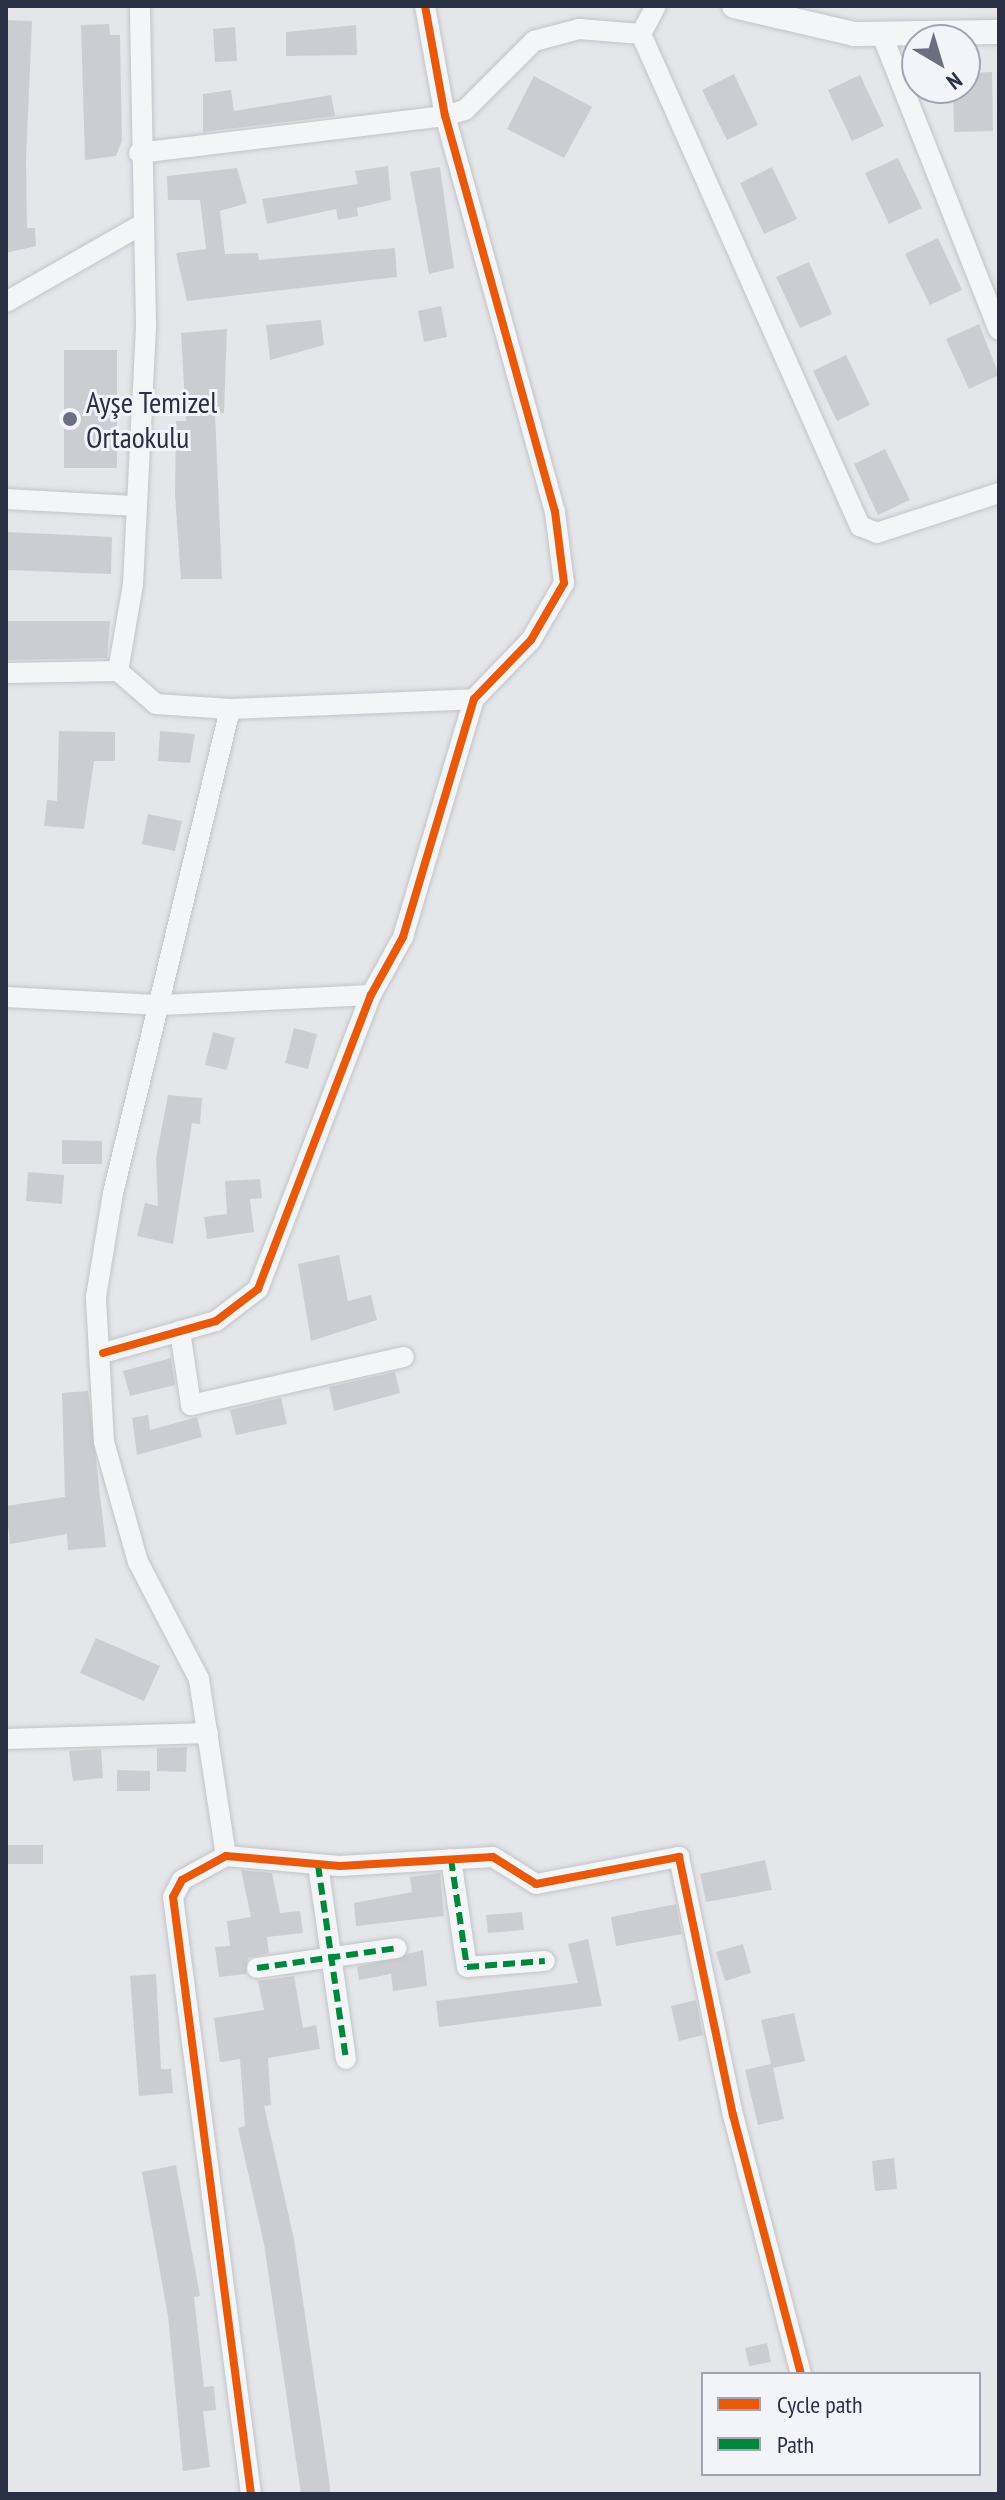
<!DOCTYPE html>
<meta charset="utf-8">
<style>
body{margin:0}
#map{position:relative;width:1005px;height:2500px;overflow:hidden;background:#e5e6ea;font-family:"PT Sans Narrow",sans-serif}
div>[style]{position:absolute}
.building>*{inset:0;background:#cccdd2}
.roads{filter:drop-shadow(0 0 2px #c2c3c8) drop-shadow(0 0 2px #c2c3c8)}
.minor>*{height:20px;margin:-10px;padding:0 10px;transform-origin:10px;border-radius:10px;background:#f4f5f7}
.tertiary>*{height:24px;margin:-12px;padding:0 12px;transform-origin:12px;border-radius:12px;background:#f4f5f7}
.quiet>*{height:6px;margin-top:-3px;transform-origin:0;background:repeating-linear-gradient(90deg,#00873e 0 12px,transparent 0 18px)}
.cycleway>*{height:8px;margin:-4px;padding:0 4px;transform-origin:4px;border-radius:4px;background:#e8590c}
.dots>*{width:22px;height:22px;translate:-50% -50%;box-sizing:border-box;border:4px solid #f3f4f9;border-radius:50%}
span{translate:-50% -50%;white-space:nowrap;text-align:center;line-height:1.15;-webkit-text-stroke:6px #f3f4f9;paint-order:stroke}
.poi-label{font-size:30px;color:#292f45}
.left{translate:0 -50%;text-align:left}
.frame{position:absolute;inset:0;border:8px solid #292f45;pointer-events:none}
.legend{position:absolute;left:701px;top:2372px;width:280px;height:104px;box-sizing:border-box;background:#f3f4f9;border:2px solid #a2a5b1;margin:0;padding:10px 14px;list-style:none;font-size:24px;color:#292f45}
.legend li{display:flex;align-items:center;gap:16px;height:40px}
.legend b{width:40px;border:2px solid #a2a5b1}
.north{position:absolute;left:901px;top:24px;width:80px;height:80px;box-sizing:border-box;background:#f3f4f9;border:2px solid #a2a5b1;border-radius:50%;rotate:142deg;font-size:22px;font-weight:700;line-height:32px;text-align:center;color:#292f45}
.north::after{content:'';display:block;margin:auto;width:28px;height:36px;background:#6b6f7f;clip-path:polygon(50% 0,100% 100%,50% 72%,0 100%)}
</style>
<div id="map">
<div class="building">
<i style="clip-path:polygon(6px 20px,32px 21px,26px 160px,27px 228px,35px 228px,36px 246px,6px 253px)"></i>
<i style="clip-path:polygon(109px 24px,110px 35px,120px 35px,122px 141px,116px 156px,85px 160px,81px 25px)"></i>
<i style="clip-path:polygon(356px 25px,357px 55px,286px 56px,286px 32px)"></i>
<i style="clip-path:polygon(235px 27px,237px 61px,215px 62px,213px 29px)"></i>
<i style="clip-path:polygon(992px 72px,993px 131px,954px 132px,953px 88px,965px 88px,965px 73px)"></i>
<i style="clip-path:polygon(734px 74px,758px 125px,727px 140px,702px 90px)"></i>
<i style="clip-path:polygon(860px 75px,884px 126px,852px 141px,828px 90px)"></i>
<i style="clip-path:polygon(534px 76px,592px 107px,564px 158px,507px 129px)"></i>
<i style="clip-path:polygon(231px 90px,234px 111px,331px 95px,335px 116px,203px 132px,203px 94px)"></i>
<i style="clip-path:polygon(898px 158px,922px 208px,889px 224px,865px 173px)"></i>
<i style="clip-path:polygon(388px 166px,391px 200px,357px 208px,358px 216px,338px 220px,336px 209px,267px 224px,262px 199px,358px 184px,355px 171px)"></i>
<i style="clip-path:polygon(440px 167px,454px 268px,429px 274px,410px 172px)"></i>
<i style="clip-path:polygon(772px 167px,797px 219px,764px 234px,740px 183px)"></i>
<i style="clip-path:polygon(237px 168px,247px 203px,220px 211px,225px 254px,258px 253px,259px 260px,395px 248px,397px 277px,187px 301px,176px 253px,206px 249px,200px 200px,168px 200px,167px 176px)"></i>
<i style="clip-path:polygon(938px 238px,962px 290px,930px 305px,905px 254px)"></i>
<i style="clip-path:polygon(809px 262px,832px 314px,800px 328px,776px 277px)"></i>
<i style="clip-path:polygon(441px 306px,447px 337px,424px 342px,418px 311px)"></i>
<i style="clip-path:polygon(321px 320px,324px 345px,270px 360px,266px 325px)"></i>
<i style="clip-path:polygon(979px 324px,999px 375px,969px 389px,946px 339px)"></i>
<i style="clip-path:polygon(227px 329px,224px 413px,215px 413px,222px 579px,181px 579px,175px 495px,176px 421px,186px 421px,181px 333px)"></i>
<i style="clip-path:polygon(64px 350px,117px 350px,117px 468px,64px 468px)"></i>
<i style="clip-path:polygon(846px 355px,870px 405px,837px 421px,813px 371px)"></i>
<i style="clip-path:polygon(885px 449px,910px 500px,878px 515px,854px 464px)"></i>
<i style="clip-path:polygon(6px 532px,112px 537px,111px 574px,6px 570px)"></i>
<i style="clip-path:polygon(6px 621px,110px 621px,107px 658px,6px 660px)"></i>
<i style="clip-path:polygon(59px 731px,115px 732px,115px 761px,94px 761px,84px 829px,44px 826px,47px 800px,57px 801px)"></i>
<i style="clip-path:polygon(160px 731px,195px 734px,190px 763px,158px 761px)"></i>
<i style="clip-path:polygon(148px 814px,182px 821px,175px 851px,142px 844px)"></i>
<i style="clip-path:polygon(294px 1028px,317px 1034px,308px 1069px,285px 1063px)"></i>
<i style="clip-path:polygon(213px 1032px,235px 1038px,227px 1070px,205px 1065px)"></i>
<i style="clip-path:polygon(168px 1095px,202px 1098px,200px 1124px,192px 1123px,173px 1244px,137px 1236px,145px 1203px,158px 1206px,156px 1158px)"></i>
<i style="clip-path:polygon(62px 1140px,102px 1141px,102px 1164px,62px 1164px)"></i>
<i style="clip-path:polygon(28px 1172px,64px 1175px,62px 1204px,26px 1201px)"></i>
<i style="clip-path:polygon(260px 1179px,262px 1198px,250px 1199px,254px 1232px,207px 1239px,204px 1217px,227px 1214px,225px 1181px)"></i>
<i style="clip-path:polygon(339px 1255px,348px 1301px,371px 1295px,377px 1320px,311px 1341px,298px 1264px)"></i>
<i style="clip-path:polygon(171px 1358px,175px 1385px,130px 1396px,123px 1371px)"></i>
<i style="clip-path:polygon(395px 1372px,400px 1393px,334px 1411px,329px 1387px)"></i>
<i style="clip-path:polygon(88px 1391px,106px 1547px,68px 1550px,67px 1534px,10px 1544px,6px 1506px,65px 1497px,62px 1393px)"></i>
<i style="clip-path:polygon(281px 1398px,287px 1424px,236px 1435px,230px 1410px)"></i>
<i style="clip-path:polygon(148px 1415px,150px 1430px,197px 1417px,202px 1437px,137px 1455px,132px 1418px)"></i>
<i style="clip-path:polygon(96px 1638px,160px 1666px,144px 1701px,80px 1673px)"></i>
<i style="clip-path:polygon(187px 1747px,186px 1772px,157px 1771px,157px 1748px)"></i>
<i style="clip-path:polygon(101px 1749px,103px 1778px,73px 1781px,69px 1751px)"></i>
<i style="clip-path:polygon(117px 1770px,150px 1771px,150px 1791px,117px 1791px)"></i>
<i style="clip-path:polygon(6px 1845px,43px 1845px,43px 1864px,6px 1864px)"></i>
<i style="clip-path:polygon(765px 1860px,772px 1890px,706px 1902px,700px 1874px)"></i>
<i style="clip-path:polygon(241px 1870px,272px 1873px,280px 1913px,300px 1911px,303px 1933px,267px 1937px,269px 1953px,248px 1958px,246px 1974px,219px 1977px,215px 1947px,230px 1946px,227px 1921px,251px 1917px)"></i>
<i style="clip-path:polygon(440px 1873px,444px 1916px,356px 1926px,354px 1903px,412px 1892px,410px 1877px)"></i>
<i style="clip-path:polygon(676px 1904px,682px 1934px,616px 1946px,611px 1917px)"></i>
<i style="clip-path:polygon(522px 1912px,524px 1930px,488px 1933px,486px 1915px)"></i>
<i style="clip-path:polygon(588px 1939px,602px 2006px,439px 2027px,436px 2001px,578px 1983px,568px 1944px)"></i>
<i style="clip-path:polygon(743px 1944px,751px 1973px,725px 1981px,716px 1952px)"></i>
<i style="clip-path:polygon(423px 1950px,427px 1986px,393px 1991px,391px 1974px,359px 1980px,357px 1967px)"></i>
<i style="clip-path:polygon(156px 1974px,161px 2069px,171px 2069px,173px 2093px,139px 2096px,130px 1976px)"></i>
<i style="clip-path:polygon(294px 1976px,303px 2028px,316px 2025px,320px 2049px,268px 2058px,271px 2105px,264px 2106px,294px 2239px,331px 2494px,301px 2494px,264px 2244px,238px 2128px,245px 2126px,240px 2059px,220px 2062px,214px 2018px,264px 2010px,258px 1981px)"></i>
<i style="clip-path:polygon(696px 2000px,703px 2035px,679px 2041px,671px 2006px)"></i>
<i style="clip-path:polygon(794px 2013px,805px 2061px,773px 2068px,784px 2119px,758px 2125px,745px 2070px,771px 2064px,761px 2020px)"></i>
<i style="clip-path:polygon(894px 2158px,897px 2189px,875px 2191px,872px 2161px)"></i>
<i style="clip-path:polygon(176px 2165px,200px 2296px,194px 2297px,204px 2387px,214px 2386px,216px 2410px,203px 2411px,210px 2467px,183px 2471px,168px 2316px,142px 2172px)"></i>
<i style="clip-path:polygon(767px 2343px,771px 2362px,749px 2366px,745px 2348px)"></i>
</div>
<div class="roads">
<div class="minor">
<i style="left:641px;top:34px;width:32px;rotate:-62deg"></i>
<i style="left:882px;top:35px;width:317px;rotate:68.4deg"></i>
<i style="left:139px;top:153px;width:308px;rotate:-6.9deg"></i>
<i style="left:445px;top:116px;width:21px;rotate:-17deg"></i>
<i style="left:465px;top:110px;width:98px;rotate:-45deg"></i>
<i style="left:534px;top:41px;width:47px;rotate:-14.9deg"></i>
<i style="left:579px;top:29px;width:62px;rotate:4.6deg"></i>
<i style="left:641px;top:34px;width:539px;rotate:66.01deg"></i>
<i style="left:860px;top:526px;width:18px;rotate:22deg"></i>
<i style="left:877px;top:533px;width:128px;rotate:-18.2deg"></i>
<i style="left:6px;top:302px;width:155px;rotate:-29.7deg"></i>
<i style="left:6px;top:499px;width:131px;rotate:3.1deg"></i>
<i style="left:118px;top:671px;width:88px;rotate:-80.2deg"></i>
<i style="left:133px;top:584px;width:259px;rotate:-87.1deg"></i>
<i style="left:146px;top:325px;width:319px;rotate:-91.1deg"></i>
<i style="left:6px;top:673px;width:112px;rotate:-1deg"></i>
<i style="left:118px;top:671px;width:50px;rotate:41deg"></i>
<i style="left:156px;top:704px;width:74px;rotate:3.9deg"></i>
<i style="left:230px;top:709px;width:244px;rotate:-2.3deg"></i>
<i style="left:6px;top:997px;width:155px;rotate:3deg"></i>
<i style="left:161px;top:1005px;width:210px;rotate:-2.7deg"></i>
<i style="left:180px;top:1331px;width:75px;rotate:81.5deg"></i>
<i style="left:191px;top:1405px;width:218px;rotate:-12.7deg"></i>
<i style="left:103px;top:1353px;width:117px;rotate:-15.8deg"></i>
<i style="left:216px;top:1321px;width:53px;rotate:-37.3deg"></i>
<i style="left:258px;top:1289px;width:315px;rotate:-69deg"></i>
<i style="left:371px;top:995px;width:66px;rotate:-61.1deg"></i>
<i style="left:403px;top:937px;width:248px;rotate:-73.4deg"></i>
<i style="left:474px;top:699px;width:82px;rotate:-46deg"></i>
<i style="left:531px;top:640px;width:66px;rotate:-59.9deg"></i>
<i style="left:564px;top:583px;width:72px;rotate:-97.2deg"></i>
<i style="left:555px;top:512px;width:411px;rotate:-105.5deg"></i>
<i style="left:445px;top:116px;width:112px;rotate:-100.3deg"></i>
<i style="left:6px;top:1739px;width:202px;rotate:-1.7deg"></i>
<i style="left:226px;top:1856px;width:179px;rotate:-98.7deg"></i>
<i style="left:199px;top:1679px;width:132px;rotate:-117.5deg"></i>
<i style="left:138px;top:1562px;width:125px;rotate:-105.8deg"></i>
<i style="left:104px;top:1442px;width:145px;rotate:-93.2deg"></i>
<i style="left:96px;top:1297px;width:105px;rotate:-80.7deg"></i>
<i style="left:113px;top:1193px;width:498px;rotate:-76.4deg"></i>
<i style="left:451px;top:1859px;width:109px;rotate:81.6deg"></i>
<i style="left:467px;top:1967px;width:78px;rotate:-4.4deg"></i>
<i style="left:318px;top:1865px;width:196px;rotate:81.8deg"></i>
<i style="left:257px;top:1968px;width:141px;rotate:-8.1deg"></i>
<i style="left:251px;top:2494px;width:602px;rotate:-97.44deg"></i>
<i style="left:173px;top:1897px;width:19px;rotate:-62deg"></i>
<i style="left:182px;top:1880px;width:50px;rotate:-28.6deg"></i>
<i style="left:226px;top:1856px;width:114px;rotate:5deg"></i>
<i style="left:340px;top:1866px;width:153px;rotate:-3.4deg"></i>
<i style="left:493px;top:1857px;width:51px;rotate:32.1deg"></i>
<i style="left:536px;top:1884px;width:146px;rotate:-10.7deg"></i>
<i style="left:679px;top:1857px;width:264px;rotate:78.2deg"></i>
<i style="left:733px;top:2115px;width:268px;rotate:75.3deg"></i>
</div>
<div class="tertiary">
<i style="left:734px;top:6px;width:123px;rotate:13.1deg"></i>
<i style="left:854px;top:34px;width:145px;rotate:-0.8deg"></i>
</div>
</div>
<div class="quiet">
<i style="left:451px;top:1859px;width:109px;rotate:81.6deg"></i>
<i style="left:467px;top:1967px;width:78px;rotate:-4.4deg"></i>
<i style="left:318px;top:1865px;width:196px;rotate:81.8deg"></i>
<i style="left:257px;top:1968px;width:141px;rotate:-8.1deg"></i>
</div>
<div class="cycleway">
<i style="left:103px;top:1353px;width:117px;rotate:-15.8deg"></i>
<i style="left:216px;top:1321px;width:53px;rotate:-37.3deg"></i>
<i style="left:258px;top:1289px;width:315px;rotate:-69deg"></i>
<i style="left:371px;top:995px;width:66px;rotate:-61.1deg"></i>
<i style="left:403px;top:937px;width:248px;rotate:-73.4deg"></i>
<i style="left:474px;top:699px;width:82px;rotate:-46deg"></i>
<i style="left:531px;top:640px;width:66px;rotate:-59.9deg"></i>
<i style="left:564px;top:583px;width:72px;rotate:-97.2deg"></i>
<i style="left:555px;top:512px;width:411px;rotate:-105.5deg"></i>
<i style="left:445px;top:116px;width:112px;rotate:-100.3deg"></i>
<i style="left:251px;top:2494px;width:602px;rotate:-97.44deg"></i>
<i style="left:173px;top:1897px;width:19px;rotate:-62deg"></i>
<i style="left:182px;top:1880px;width:50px;rotate:-28.6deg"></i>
<i style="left:226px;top:1856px;width:114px;rotate:5deg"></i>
<i style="left:340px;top:1866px;width:153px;rotate:-3.4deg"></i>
<i style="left:493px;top:1857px;width:51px;rotate:32.1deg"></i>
<i style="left:536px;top:1884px;width:146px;rotate:-10.7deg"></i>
<i style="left:679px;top:1857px;width:264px;rotate:78.2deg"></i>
<i style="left:733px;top:2115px;width:268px;rotate:75.3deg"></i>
</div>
<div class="dots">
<i style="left:70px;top:419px;background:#6b6f7f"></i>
</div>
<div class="poi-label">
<span class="left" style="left:86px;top:419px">Ayşe Temizel<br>Ortaokulu</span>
</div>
<div class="frame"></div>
<ul class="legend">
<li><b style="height:10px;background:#e8590c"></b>Cycle path</li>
<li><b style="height:10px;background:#00873e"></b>Path</li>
</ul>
<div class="north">N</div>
</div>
